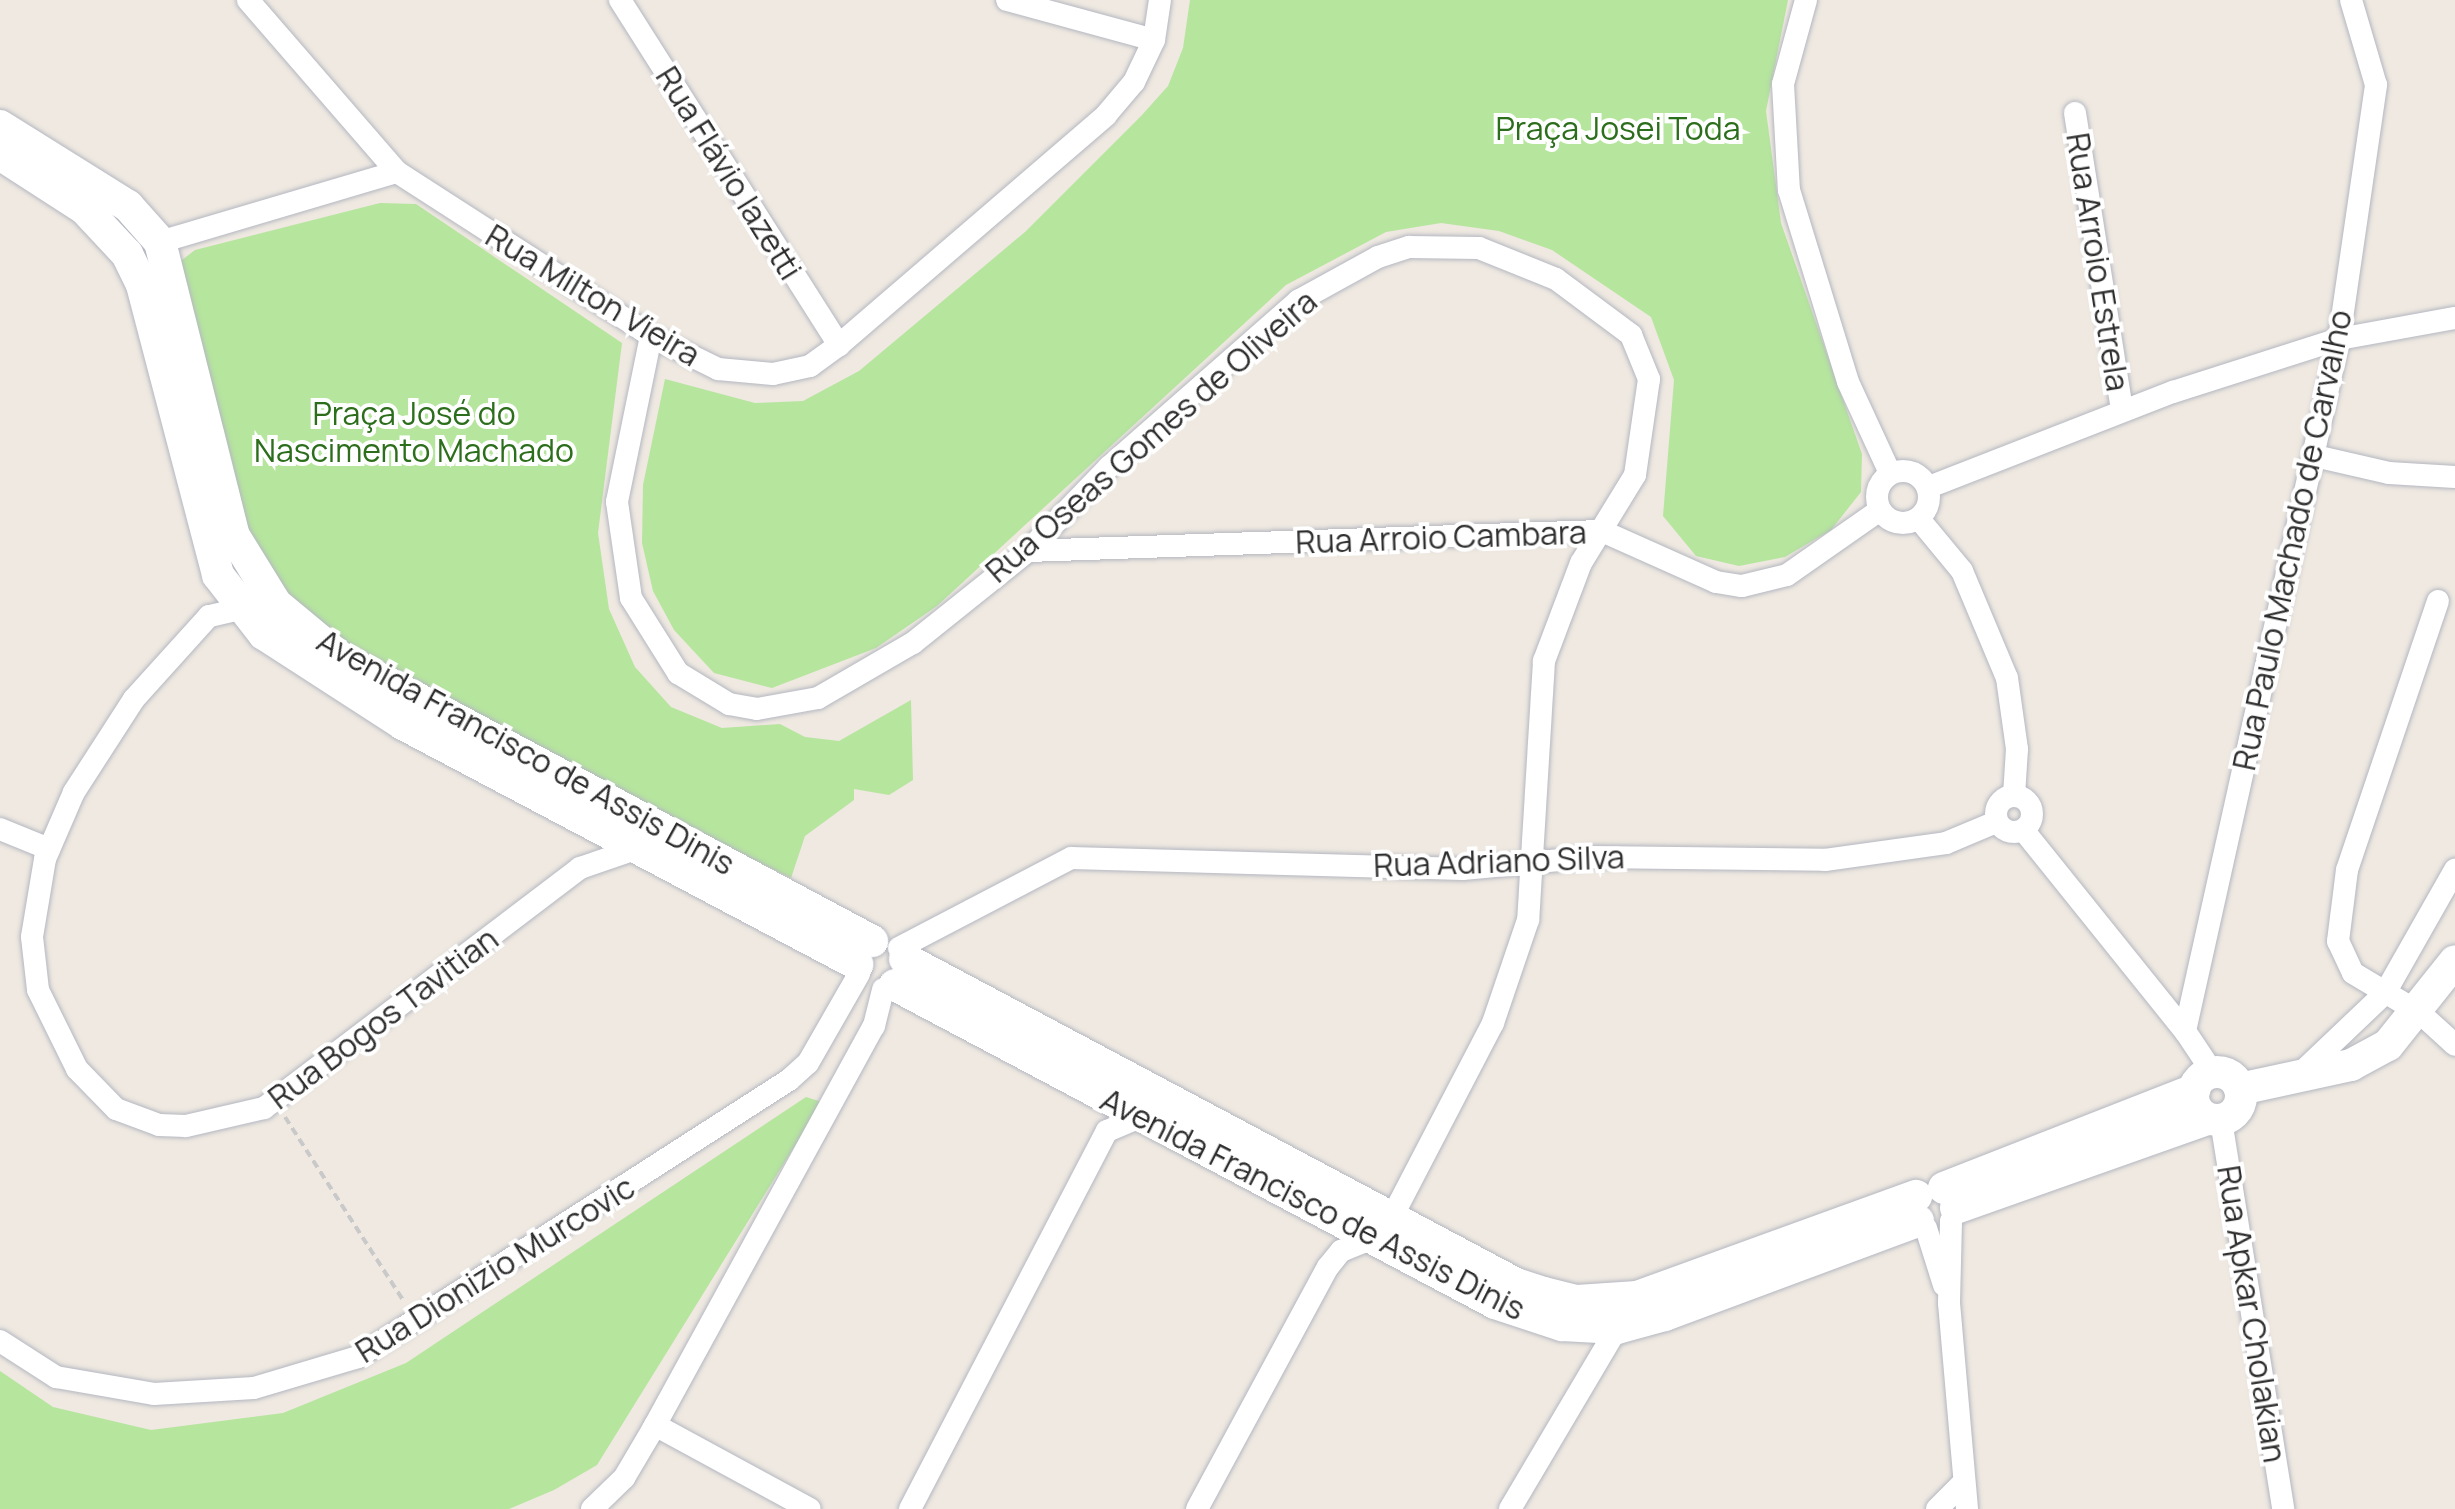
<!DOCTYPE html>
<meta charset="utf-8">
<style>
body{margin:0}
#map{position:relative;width:2455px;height:1509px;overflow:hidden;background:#efe9e1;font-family:Manrope,sans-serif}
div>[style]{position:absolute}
.green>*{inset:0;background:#b6e59e}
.path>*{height:4px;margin-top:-2px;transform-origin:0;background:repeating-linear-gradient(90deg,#c9c9c9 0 8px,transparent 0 13px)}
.roads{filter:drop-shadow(0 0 2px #b4b7c1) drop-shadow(0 0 2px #b4b7c1)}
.minor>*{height:22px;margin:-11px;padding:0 11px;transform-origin:11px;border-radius:11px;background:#fff}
.minor>.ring{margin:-11px;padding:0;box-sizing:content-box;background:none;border:22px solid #fff;border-radius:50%}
.secondary>*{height:32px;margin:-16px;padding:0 16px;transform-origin:16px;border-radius:16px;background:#fff}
.secondary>.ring{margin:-16px;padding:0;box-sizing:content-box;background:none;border:32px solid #fff;border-radius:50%}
span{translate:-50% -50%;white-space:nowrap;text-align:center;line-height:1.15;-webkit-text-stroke:8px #fff;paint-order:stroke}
.park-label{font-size:32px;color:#2c6e1b}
.street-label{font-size:32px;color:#2e2e2e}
</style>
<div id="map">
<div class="green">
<i style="clip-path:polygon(1190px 0,1788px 0,1766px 111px,1781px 223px,1862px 454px,1861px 492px,1831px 530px,1785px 557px,1739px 566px,1696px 556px,1663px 516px,1674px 380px,1651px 317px,1552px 250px,1499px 231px,1441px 223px,1386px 232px,1286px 285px,937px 606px,876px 648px,772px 688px,714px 673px,674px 630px,653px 591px,642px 543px,643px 485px,665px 379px,755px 403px,803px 401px,859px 371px,1025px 232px,1142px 115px,1168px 86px,1183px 48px)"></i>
<i style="clip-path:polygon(380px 203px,416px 204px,622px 343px,598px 533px,609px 609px,635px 667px,671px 707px,722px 728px,780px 724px,805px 737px,839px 741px,911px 700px,913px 780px,889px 795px,854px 789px,854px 800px,805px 836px,791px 878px,587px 777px,306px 623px,255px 560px,173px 267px,195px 250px)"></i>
<i style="clip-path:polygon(806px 1097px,822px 1102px,597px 1465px,554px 1490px,509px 1509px,0 1509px,0 1371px,53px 1407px,151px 1430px,283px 1413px,406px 1363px)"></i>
</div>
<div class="path">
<i style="left:285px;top:1117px;width:220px;rotate:57.2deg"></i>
</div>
<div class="roads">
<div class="minor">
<i style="left:248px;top:0;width:228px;rotate:49.1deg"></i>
<i style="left:397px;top:172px;width:302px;rotate:32.8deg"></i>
<i style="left:651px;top:336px;width:75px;rotate:26.2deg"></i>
<i style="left:718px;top:369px;width:55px;rotate:5.2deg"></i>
<i style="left:773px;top:374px;width:38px;rotate:-12deg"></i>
<i style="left:810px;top:366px;width:36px;rotate:-36deg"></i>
<i style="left:839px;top:345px;width:352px;rotate:-40.7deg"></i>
<i style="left:1106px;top:115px;width:43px;rotate:-49.7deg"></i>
<i style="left:1134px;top:82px;width:47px;rotate:-64.5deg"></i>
<i style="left:1154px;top:40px;width:40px;rotate:-81.5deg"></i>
<i style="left:620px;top:0;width:409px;rotate:57.6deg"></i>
<i style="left:1007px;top:0;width:152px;rotate:15.2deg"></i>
<i style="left:1806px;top:0;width:87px;rotate:105.3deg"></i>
<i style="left:1783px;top:84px;width:106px;rotate:86.8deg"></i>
<i style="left:1789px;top:190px;width:201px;rotate:72.9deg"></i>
<i style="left:1848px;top:382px;width:100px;rotate:65.2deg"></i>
<i style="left:2075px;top:113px;width:301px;rotate:81deg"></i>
<i style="left:160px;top:242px;width:247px;rotate:-16.5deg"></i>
<i style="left:651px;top:336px;width:169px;rotate:101.6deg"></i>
<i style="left:617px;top:502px;width:97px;rotate:81.7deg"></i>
<i style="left:631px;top:598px;width:89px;rotate:57.9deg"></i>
<i style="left:678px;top:673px;width:60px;rotate:31.3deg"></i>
<i style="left:729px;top:704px;width:28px;rotate:10deg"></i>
<i style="left:757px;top:709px;width:62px;rotate:-10.2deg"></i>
<i style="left:818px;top:698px;width:110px;rotate:-30.1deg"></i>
<i style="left:913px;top:643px;width:147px;rotate:-38.7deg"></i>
<i style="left:1028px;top:551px;width:117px;rotate:-46deg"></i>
<i style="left:1109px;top:467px;width:252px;rotate:-41.3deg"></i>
<i style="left:1298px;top:301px;width:91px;rotate:-28.8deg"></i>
<i style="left:1378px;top:257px;width:33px;rotate:-18deg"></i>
<i style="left:1409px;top:247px;width:70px;rotate:0.8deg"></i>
<i style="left:1479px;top:248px;width:83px;rotate:21.9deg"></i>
<i style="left:1556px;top:279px;width:94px;rotate:36.7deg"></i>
<i style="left:1631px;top:335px;width:48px;rotate:67.8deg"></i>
<i style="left:1649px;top:379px;width:97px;rotate:98.3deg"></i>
<i style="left:1635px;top:475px;width:103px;rotate:121.5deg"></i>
<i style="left:1581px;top:563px;width:105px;rotate:110.7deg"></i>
<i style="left:1544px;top:661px;width:259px;rotate:93.5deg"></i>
<i style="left:1528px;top:920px;width:109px;rotate:108.8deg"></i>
<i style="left:1493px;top:1023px;width:216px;rotate:117.5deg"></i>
<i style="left:2315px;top:456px;width:76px;rotate:12.9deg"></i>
<i style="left:2389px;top:473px;width:66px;rotate:3.5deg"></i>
<i class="ring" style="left:1877px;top:471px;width:30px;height:30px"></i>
<i style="left:1929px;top:487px;width:262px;rotate:-21.3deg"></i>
<i style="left:2173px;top:392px;width:174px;rotate:-17.7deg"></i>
<i style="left:2339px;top:339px;width:118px;rotate:-10.3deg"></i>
<i style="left:1919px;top:519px;width:67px;rotate:50.4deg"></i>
<i style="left:1962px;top:571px;width:116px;rotate:67.2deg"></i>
<i style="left:2007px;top:678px;width:72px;rotate:82deg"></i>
<i style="left:2017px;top:749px;width:46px;rotate:93.7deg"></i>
<i style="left:1028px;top:551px;width:574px;rotate:-2deg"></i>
<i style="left:1602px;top:531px;width:125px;rotate:24.1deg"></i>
<i style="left:1716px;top:582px;width:26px;rotate:9deg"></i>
<i style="left:1742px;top:586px;width:46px;rotate:-13.7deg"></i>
<i style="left:1787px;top:575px;width:113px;rotate:-35deg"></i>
<i style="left:2438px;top:601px;width:284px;rotate:108.7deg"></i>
<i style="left:2347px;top:870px;width:72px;rotate:97.2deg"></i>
<i style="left:2338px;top:941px;width:35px;rotate:65deg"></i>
<i style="left:2353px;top:973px;width:78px;rotate:30.8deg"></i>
<i style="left:2420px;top:1013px;width:47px;rotate:42.4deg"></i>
<i style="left:240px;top:609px;width:32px;rotate:167deg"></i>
<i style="left:209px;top:616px;width:112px;rotate:132.1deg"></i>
<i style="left:134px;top:699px;width:111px;rotate:122.8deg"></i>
<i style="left:74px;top:792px;width:73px;rotate:113.4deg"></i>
<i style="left:45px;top:859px;width:79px;rotate:99.5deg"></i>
<i style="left:32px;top:937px;width:53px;rotate:83.5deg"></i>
<i style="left:38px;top:990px;width:88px;rotate:63.7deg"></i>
<i style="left:77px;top:1069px;width:56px;rotate:45.7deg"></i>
<i style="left:116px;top:1109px;width:46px;rotate:20.4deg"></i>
<i style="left:159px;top:1125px;width:27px;rotate:2deg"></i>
<i style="left:186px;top:1126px;width:80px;rotate:-13deg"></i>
<i style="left:264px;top:1108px;width:397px;rotate:-37.2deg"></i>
<i style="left:580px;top:868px;width:61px;rotate:-19deg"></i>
<i class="ring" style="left:1996px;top:796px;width:14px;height:14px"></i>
<i style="left:0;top:829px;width:53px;rotate:22.2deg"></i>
<i style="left:2024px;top:831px;width:257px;rotate:51.2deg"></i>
<i style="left:899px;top:948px;width:194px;rotate:-27.6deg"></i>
<i style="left:1071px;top:858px;width:392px;rotate:1.6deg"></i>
<i style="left:1463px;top:869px;width:130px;rotate:-5.3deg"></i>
<i style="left:1592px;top:857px;width:233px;rotate:0.7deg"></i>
<i style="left:1825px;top:860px;width:122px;rotate:-8deg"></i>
<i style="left:1946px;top:843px;width:54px;rotate:-22.8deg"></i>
<i style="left:2302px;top:1072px;width:115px;rotate:-43.6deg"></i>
<i style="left:2385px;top:993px;width:142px;rotate:-60.4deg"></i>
<i style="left:2213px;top:1073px;width:50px;rotate:-123.7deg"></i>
<i style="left:2185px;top:1031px;width:709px;rotate:-77.45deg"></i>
<i style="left:2339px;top:339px;width:257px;rotate:-81.7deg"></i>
<i style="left:2376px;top:85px;width:89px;rotate:-106.4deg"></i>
<i style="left:2221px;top:1120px;width:394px;rotate:80.9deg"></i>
<i style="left:1951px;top:1221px;width:82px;rotate:91.4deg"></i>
<i style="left:1949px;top:1303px;width:207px;rotate:85deg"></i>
<i style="left:1926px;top:1228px;width:60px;rotate:72.5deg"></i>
<i style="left:0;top:1341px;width:67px;rotate:32.7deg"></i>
<i style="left:56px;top:1377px;width:99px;rotate:9.8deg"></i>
<i style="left:154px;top:1394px;width:100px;rotate:-3.4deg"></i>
<i style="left:254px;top:1388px;width:109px;rotate:-16.6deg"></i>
<i style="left:358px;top:1357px;width:512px;rotate:-32.73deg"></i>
<i style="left:789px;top:1080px;width:25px;rotate:-42deg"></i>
<i style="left:808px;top:1063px;width:103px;rotate:-60.2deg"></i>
<i style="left:655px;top:1425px;width:176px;rotate:28.5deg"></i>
<i style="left:592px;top:1509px;width:45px;rotate:-44.1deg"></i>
<i style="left:624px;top:1478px;width:57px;rotate:-59.4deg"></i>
<i style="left:653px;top:1429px;width:460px;rotate:-61.3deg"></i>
<i style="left:874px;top:1026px;width:38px;rotate:-76deg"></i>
<i style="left:910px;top:1509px;width:426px;rotate:-62.5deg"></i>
<i style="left:1107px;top:1131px;width:36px;rotate:-23deg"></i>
<i style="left:1197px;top:1509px;width:275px;rotate:-61.6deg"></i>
<i style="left:1328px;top:1267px;width:21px;rotate:-51deg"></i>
<i style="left:1341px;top:1251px;width:35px;rotate:-22deg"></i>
<i style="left:1510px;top:1509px;width:210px;rotate:-59.4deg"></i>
<i style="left:1937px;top:1509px;width:38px;rotate:-45deg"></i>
</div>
<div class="secondary">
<i style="left:0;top:126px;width:151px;rotate:32deg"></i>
<i style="left:128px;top:206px;width:48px;rotate:48.4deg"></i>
<i style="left:160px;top:242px;width:303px;rotate:75.9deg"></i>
<i style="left:234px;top:536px;width:80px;rotate:58.3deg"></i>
<i style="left:276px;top:604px;width:85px;rotate:39.7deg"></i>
<i style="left:341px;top:658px;width:602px;rotate:28.06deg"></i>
<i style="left:0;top:154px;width:101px;rotate:32.9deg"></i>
<i style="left:85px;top:209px;width:62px;rotate:47deg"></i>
<i style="left:127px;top:254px;width:34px;rotate:64deg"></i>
<i style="left:142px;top:285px;width:300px;rotate:75.3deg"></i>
<i style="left:218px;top:575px;width:75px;rotate:52.1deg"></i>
<i style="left:264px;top:634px;width:166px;rotate:32.9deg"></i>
<i style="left:403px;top:724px;width:514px;rotate:27.86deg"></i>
<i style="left:905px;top:959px;width:692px;rotate:28.01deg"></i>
<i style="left:1516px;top:1284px;width:29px;rotate:18deg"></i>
<i style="left:1544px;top:1293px;width:34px;rotate:14deg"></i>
<i style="left:1577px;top:1301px;width:60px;rotate:-3.8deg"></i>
<i style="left:1637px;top:1297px;width:297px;rotate:-19.9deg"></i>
<i style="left:895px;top:985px;width:679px;rotate:27.92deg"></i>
<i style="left:1495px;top:1303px;width:71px;rotate:18.2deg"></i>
<i style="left:1562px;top:1325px;width:55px;rotate:3.1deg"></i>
<i style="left:1617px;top:1328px;width:50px;rotate:-15.2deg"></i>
<i style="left:1665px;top:1315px;width:270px;rotate:-20.4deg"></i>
<i class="ring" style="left:2193px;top:1072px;width:16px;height:16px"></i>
<i style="left:2240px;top:1089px;width:114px;rotate:-12.2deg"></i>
<i style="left:2351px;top:1065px;width:42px;rotate:-28.4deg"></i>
<i style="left:2388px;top:1045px;width:107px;rotate:-51.4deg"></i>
<i style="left:1944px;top:1188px;width:269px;rotate:-21.4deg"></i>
<i style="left:1956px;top:1208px;width:266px;rotate:-19.5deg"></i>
</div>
</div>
<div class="park-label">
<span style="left:1618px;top:128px">Praça Josei Toda</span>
<span style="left:414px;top:432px">Praça José do<br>Nascimento Machado</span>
</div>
<div class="street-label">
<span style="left:729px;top:173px;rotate:58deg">Rua Flávio Iazetti</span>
<span style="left:2098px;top:262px;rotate:81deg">Rua Arroio Estrela</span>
<span style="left:593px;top:295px;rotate:31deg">Rua Milton Vieira</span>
<span style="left:1151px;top:436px;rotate:-41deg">Rua Oseas Gomes de Oliveira</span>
<span style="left:1441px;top:537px;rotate:-2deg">Rua Arroio Cambara</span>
<span style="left:2292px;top:540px;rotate:-78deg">Rua Paulo Machado de Carvalho</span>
<span style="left:526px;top:752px;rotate:29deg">Avenida Francisco de Assis Dinis</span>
<span style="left:1499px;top:861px;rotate:-2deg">Rua Adriano Silva</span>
<span style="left:383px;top:1018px;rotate:-37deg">Rua Bogos Tavitian</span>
<span style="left:1313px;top:1204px;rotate:27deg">Avenida Francisco de Assis Dinis</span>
<span style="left:495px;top:1269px;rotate:-32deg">Rua Dionizio Murcovic</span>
<span style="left:2252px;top:1314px;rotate:81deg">Rua Apkar Cholakian</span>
</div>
</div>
